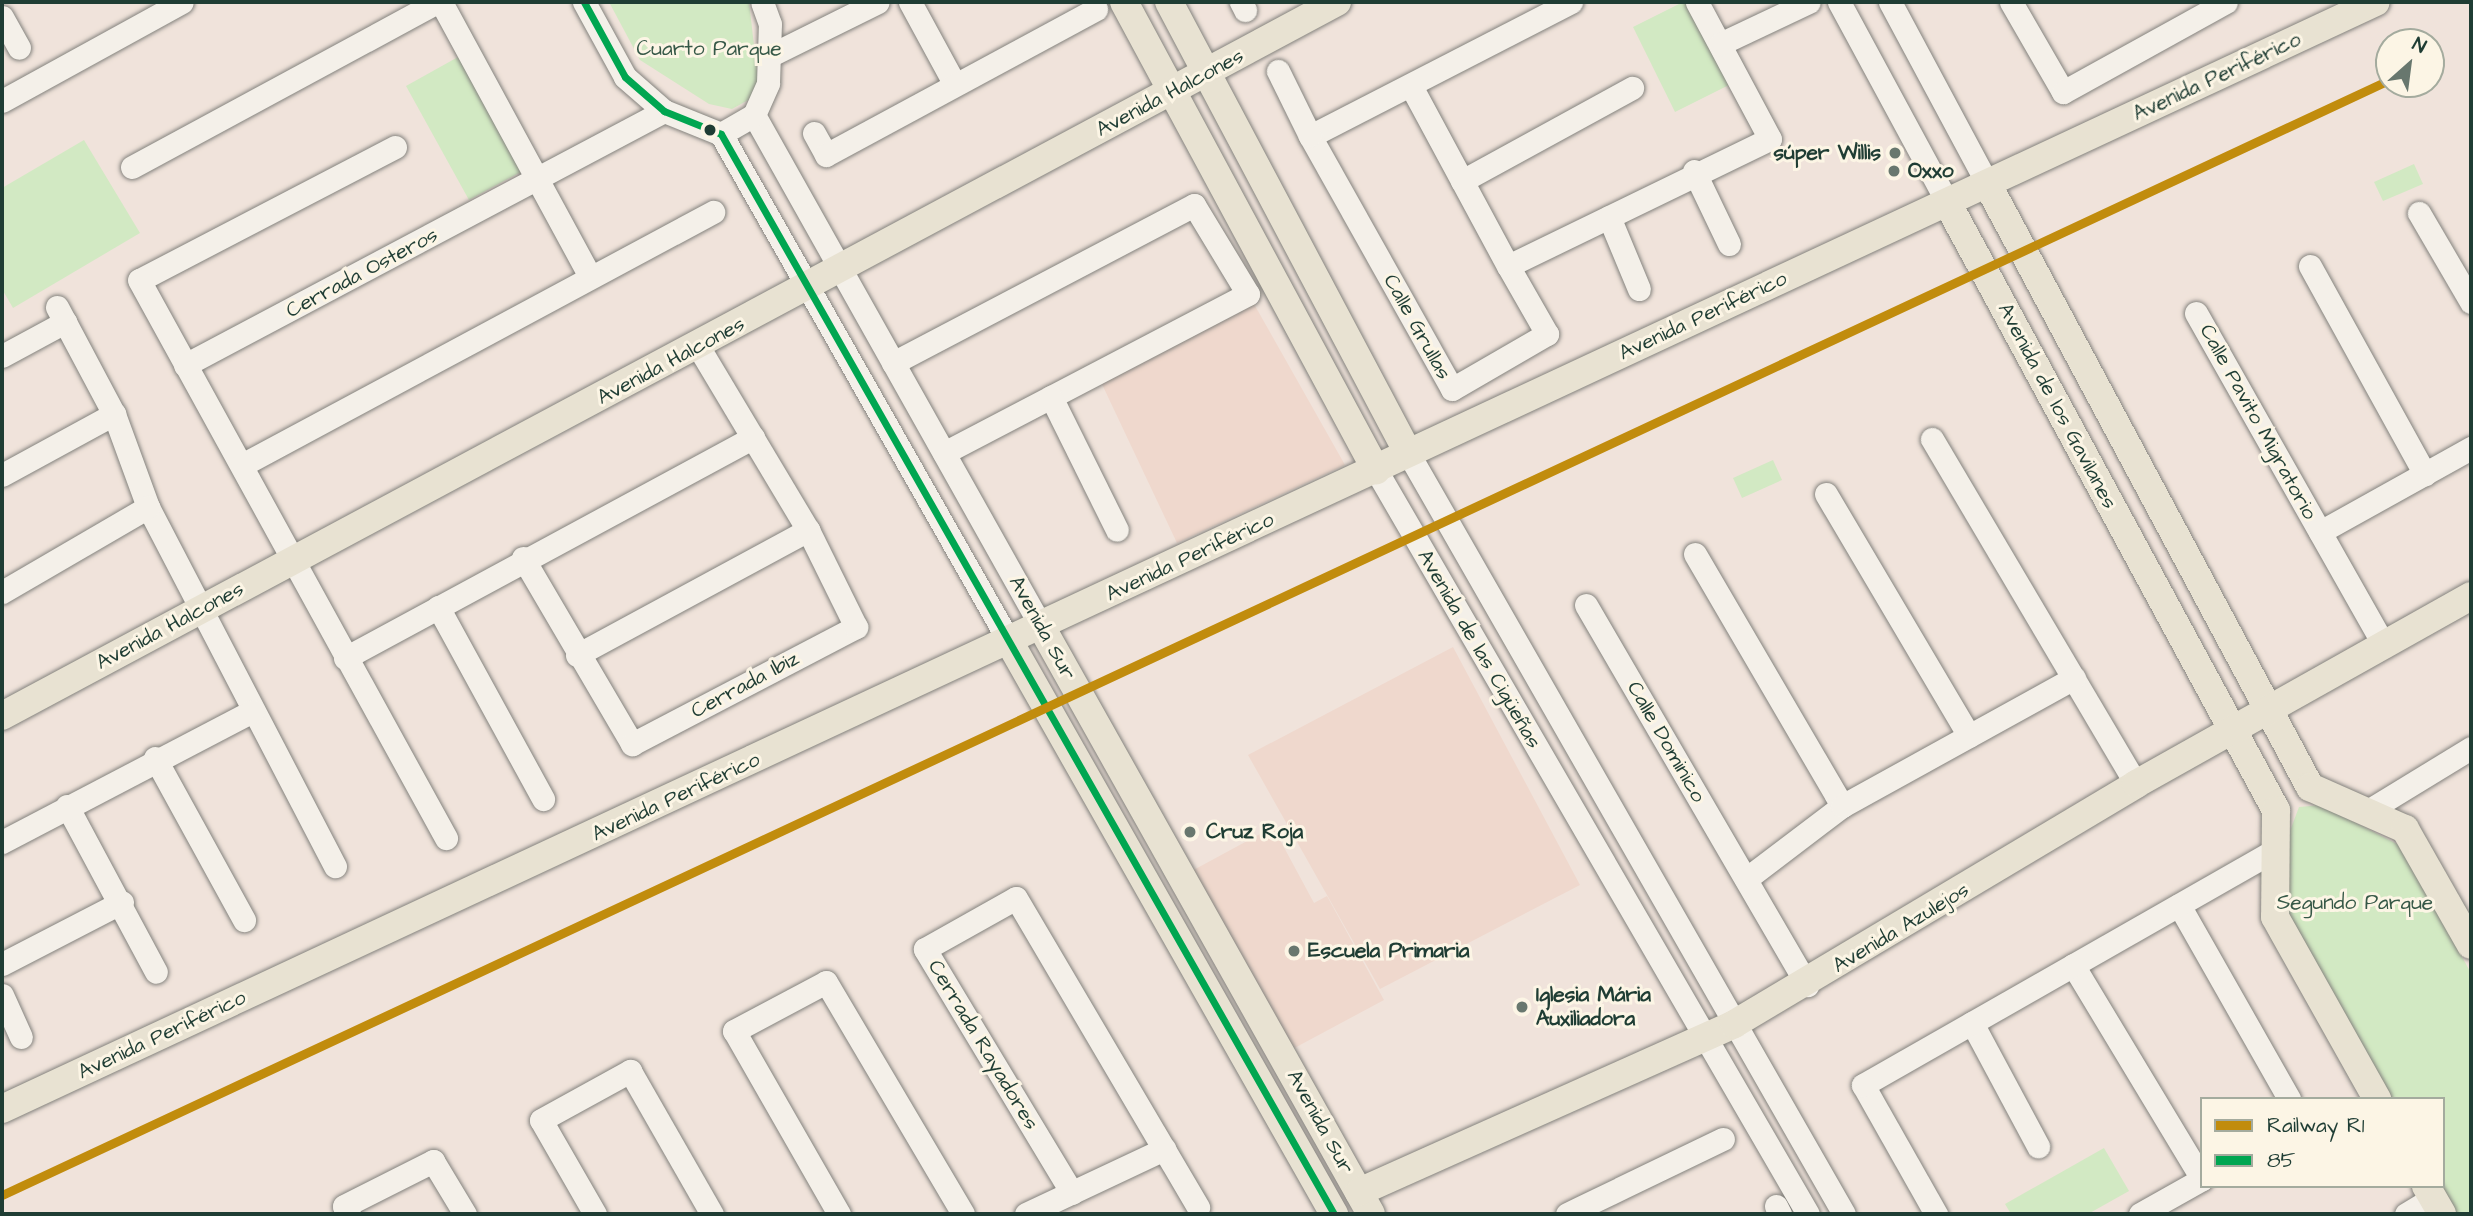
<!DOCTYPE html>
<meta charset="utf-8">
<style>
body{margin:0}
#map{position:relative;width:2473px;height:1216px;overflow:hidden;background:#f0e3db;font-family:"Architects Daughter",sans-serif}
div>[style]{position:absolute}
.built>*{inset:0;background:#efd8cd}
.green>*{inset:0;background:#d2e9c3}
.roads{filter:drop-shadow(0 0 2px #83827d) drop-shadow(0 0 2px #83827d)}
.minor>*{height:23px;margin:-11.5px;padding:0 11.5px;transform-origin:11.5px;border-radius:11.5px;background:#f4f0e9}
.major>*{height:28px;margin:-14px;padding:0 14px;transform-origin:14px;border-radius:14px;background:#e8e2d2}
.bus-1>*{height:7px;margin:-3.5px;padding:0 3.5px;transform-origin:3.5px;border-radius:3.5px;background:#00a651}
.rail-1>*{height:9px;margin:-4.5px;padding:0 4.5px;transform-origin:4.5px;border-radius:4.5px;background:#c18c0d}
.dots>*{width:19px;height:19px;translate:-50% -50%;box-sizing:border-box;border:4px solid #fcf5e5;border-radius:50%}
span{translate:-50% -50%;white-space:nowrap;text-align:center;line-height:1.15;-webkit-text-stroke:6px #fcf5e5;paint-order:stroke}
.park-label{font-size:21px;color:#365847}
.street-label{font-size:21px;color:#1f3d34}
.poi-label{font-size:21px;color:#1f3d34;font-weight:700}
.right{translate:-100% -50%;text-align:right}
.left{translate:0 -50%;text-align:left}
.frame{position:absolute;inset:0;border:4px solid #1f3d34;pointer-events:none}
.legend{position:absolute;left:2200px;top:1097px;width:245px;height:91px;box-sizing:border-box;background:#fcf5e5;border:2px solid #a4ab9e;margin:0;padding:9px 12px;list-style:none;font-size:21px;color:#1f3d34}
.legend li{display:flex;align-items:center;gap:14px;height:35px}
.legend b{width:35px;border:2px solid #a4ab9e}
.north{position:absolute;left:2375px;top:28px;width:70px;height:70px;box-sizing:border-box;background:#fcf5e5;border:2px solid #a4ab9e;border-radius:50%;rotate:28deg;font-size:19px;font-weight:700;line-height:28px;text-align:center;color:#1f3d34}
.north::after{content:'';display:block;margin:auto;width:24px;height:32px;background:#68776e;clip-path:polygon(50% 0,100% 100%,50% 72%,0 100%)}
</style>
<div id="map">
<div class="built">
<i style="clip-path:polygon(1254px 304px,1345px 465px,1177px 543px,1100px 380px)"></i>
<i style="clip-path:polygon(1453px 647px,1580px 885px,1380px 989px,1248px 755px)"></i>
<i style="clip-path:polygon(1273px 827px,1314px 903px,1327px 896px,1384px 1000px,1287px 1052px,1188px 873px)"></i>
</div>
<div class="green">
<i style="clip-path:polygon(609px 2px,749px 2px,758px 80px,750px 99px,732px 109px,709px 104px,640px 60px)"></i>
<i style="clip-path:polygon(1683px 2px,1692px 2px,1733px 83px,1675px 112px,1633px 27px)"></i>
<i style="clip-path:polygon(467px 52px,530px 167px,469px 200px,406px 86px)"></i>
<i style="clip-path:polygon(84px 140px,140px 233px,13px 308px,2px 289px,2px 188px)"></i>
<i style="clip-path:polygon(2414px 164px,2423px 184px,2383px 201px,2374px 182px)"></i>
<i style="clip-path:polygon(1773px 460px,1782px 480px,1742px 498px,1733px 478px)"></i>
<i style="clip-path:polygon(2321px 805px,2399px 845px,2471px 973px,2471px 1214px,2456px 1214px,2440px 1186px,2443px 1099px,2390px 1099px,2286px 916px,2287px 839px,2299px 807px)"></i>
<i style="clip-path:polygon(2104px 1148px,2129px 1191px,2088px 1214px,2011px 1214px,2005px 1204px)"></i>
</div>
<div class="roads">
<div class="minor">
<i style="left:441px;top:2px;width:312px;rotate:61.5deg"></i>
<i style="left:584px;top:2px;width:85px;rotate:61.3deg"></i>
<i style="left:625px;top:77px;width:52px;rotate:41.1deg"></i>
<i style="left:664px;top:111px;width:61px;rotate:22deg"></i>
<i style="left:721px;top:134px;width:585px;rotate:60.41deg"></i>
<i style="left:910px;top:2px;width:94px;rotate:61.5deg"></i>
<i style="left:1241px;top:2px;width:9px;rotate:63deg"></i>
<i style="left:1571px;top:2px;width:293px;rotate:152.8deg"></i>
<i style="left:1310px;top:136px;width:290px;rotate:60.7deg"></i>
<i style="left:1452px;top:389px;width:110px;rotate:-30.1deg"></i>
<i style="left:1547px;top:334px;width:78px;rotate:-119.8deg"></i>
<i style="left:1508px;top:266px;width:291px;rotate:-25.9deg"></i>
<i style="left:1770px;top:139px;width:155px;rotate:-118.1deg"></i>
<i style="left:1839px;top:2px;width:230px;rotate:61.6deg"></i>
<i style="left:1890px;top:2px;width:208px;rotate:61.8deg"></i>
<i style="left:2011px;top:2px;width:104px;rotate:60deg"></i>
<i style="left:2063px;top:92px;width:186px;rotate:-28.9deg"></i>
<i style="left:2px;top:17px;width:35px;rotate:61deg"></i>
<i style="left:1720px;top:44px;width:98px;rotate:-25.3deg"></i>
<i style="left:771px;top:55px;width:119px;rotate:-26.4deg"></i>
<i style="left:1278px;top:71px;width:72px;rotate:63.8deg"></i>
<i style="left:1411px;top:86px;width:204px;rotate:61.7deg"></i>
<i style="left:2px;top:101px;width:205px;rotate:-28.8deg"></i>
<i style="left:754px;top:115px;width:588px;rotate:60.69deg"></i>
<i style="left:814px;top:133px;width:25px;rotate:61deg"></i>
<i style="left:826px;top:155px;width:307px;rotate:-28.4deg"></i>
<i style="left:721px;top:134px;width:38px;rotate:-30deg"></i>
<i style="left:754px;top:115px;width:35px;rotate:-66deg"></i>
<i style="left:768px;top:83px;width:59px;rotate:-88.1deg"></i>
<i style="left:770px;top:24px;width:23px;rotate:-110deg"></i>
<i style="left:395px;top:147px;width:288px;rotate:152.5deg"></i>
<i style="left:139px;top:280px;width:637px;rotate:61.18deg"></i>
<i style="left:132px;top:167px;width:347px;rotate:-28.4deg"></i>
<i style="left:1694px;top:171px;width:81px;rotate:64.4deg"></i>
<i style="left:1462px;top:181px;width:194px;rotate:-28.7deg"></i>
<i style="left:2419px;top:213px;width:103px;rotate:59.7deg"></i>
<i style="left:1609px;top:217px;width:78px;rotate:67.4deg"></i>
<i style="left:2310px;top:266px;width:238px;rotate:61.1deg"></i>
<i style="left:57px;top:307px;width:121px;rotate:62deg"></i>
<i style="left:114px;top:414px;width:99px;rotate:69.9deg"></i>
<i style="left:148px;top:507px;width:405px;rotate:62.5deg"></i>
<i style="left:2196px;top:313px;width:382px;rotate:60.5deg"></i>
<i style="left:2px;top:356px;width:72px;rotate:-28.4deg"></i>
<i style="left:893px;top:363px;width:340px;rotate:-27.7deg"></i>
<i style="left:1194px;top:205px;width:104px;rotate:58.8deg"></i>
<i style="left:1248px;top:294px;width:343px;rotate:152.4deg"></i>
<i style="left:185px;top:365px;width:542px;rotate:-27.94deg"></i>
<i style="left:1051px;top:397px;width:148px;rotate:63.6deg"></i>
<i style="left:1932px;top:439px;width:401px;rotate:59.4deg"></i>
<i style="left:1407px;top:451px;width:879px;rotate:60.2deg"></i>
<i style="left:242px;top:465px;width:535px;rotate:-28.24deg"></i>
<i style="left:1376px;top:470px;width:860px;rotate:59.86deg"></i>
<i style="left:2px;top:475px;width:128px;rotate:-28.6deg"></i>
<i style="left:1826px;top:494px;width:281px;rotate:59.4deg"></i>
<i style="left:2320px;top:532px;width:173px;rotate:-29.1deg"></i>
<i style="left:1695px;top:554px;width:292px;rotate:59.7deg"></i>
<i style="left:523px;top:558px;width:216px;rotate:59.6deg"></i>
<i style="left:632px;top:744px;width:253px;rotate:-27.6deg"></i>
<i style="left:856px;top:627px;width:108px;rotate:-116.3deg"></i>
<i style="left:808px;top:530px;width:214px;rotate:-120.9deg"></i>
<i style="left:2px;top:592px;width:169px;rotate:-30.2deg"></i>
<i style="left:1586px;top:605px;width:440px;rotate:59.8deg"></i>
<i style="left:438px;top:607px;width:219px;rotate:61.3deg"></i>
<i style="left:577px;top:655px;width:263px;rotate:-28.4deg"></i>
<i style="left:345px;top:658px;width:464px;rotate:-28.4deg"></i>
<i style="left:155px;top:758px;width:185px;rotate:61.2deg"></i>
<i style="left:67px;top:806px;width:188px;rotate:61.8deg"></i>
<i style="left:2371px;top:809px;width:117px;rotate:-31.4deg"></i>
<i style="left:2px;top:842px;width:283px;rotate:-27.6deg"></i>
<i style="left:1746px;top:879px;width:121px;rotate:-37.2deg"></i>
<i style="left:1842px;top:806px;width:265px;rotate:-28.9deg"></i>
<i style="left:2179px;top:905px;width:223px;rotate:60.4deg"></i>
<i style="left:2px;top:964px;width:135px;rotate:-27.3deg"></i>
<i style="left:2073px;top:965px;width:250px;rotate:58.9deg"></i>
<i style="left:2px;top:995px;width:46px;rotate:65.7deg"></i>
<i style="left:1972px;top:1023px;width:140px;rotate:61.8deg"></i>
<i style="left:1072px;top:1193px;width:285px;rotate:-121.1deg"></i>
<i style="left:925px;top:949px;width:104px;rotate:-29.3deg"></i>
<i style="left:1016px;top:898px;width:359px;rotate:59.5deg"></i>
<i style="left:1776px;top:1206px;width:9px;rotate:63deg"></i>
<i style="left:349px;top:1214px;width:9px;rotate:-122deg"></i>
<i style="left:344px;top:1206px;width:100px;rotate:-26.8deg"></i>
<i style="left:433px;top:1161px;width:62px;rotate:58.9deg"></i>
<i style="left:595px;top:1214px;width:108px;rotate:-119.9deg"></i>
<i style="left:541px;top:1120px;width:102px;rotate:-28.8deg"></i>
<i style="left:630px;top:1071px;width:165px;rotate:60.2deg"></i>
<i style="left:839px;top:1214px;width:211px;rotate:-119.8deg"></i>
<i style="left:734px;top:1031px;width:104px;rotate:-28deg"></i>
<i style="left:826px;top:982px;width:269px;rotate:59.4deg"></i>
<i style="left:1026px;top:1214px;width:153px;rotate:-25.2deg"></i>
<i style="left:1567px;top:1214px;width:173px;rotate:-25.7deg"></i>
<i style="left:1936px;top:1214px;width:148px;rotate:-119.5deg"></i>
<i style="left:1863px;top:1085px;width:471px;rotate:-29.7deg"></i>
<i style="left:2140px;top:1214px;width:71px;rotate:-29.4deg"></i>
<i style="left:2406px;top:1214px;width:31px;rotate:-31deg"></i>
</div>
<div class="major">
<i style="left:1124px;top:2px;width:532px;rotate:61.7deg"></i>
<i style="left:1169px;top:2px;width:508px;rotate:62.07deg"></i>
<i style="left:1988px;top:185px;width:683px;rotate:61.86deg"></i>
<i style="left:2310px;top:787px;width:104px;rotate:23.9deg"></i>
<i style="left:2405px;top:829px;width:133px;rotate:60.4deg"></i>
<i style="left:1948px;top:204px;width:689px;rotate:61.58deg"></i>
<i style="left:2276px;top:810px;width:107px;rotate:90.5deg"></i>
<i style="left:2275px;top:917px;width:209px;rotate:60.7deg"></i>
<i style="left:1042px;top:628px;width:672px;rotate:60.69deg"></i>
<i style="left:1010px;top:643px;width:657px;rotate:60.43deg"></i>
<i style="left:2px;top:716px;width:1514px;rotate:-28.14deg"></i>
<i style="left:2px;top:1109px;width:2619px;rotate:-25deg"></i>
<i style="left:2426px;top:1186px;width:32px;rotate:60deg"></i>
<i style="left:1359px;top:1192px;width:411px;rotate:-24.1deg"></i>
<i style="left:1734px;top:1024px;width:468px;rotate:-30.8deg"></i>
<i style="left:2136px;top:784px;width:384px;rotate:-29.3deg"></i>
</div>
</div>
<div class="bus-1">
<i style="left:584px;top:2px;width:85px;rotate:61.3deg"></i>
<i style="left:625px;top:77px;width:52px;rotate:41.1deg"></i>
<i style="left:664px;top:111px;width:61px;rotate:22deg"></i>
<i style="left:721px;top:134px;width:1242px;rotate:60.42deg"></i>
</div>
<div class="rail-1">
<i style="left:2px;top:1195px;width:2635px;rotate:-25.04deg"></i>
</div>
<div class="dots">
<i style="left:710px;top:130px;background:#1f3d34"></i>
<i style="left:1895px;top:153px;background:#68776e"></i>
<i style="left:1894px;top:171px;background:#68776e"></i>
<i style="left:1190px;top:832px;background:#68776e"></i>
<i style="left:1294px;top:951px;background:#68776e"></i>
<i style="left:1522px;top:1007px;background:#68776e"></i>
</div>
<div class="park-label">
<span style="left:709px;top:49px">Cuarto Parque</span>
<span style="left:2355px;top:903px">Segundo Parque</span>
</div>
<div class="street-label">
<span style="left:2217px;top:77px;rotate:-25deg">Avenida Periférico</span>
<span style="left:1170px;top:93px;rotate:-28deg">Avenida Halcones</span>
<span style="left:362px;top:273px;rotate:-28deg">Cerrada Osteros</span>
<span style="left:1703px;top:316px;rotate:-25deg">Avenida Periférico</span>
<span style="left:1417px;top:327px;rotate:61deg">Calle Grullas</span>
<span style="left:671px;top:361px;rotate:-28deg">Avenida Halcones</span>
<span style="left:2057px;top:406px;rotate:62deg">Avenida de los Gavilanes</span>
<span style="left:2258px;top:422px;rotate:61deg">Calle Pavito Migratorio</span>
<span style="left:1190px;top:557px;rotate:-25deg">Avenida Periférico</span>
<span style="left:170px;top:626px;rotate:-28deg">Avenida Halcones</span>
<span style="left:1042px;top:628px;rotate:61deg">Avenida Sur</span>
<span style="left:1479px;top:649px;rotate:60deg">Avenida de las Cigüeñas</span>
<span style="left:745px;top:685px;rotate:-28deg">Cerrada Ibiz</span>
<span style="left:1666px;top:742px;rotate:60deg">Calle Dominico</span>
<span style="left:676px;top:797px;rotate:-25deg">Avenida Periférico</span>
<span style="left:1901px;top:928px;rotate:-31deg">Avenida Azulejos</span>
<span style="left:162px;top:1035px;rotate:-25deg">Avenida Periférico</span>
<span style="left:983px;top:1045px;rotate:59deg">Cerrada Rayadores</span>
<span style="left:1320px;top:1122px;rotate:61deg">Avenida Sur</span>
</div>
<div class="poi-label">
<span class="right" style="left:1881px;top:153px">súper Willis</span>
<span class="left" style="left:1908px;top:171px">Oxxo</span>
<span class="left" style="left:1206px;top:832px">Cruz Roja</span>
<span class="left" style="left:1308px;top:951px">Escuela Primaria</span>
<span class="left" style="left:1536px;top:1007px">Iglesia Mária<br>Auxiliadora</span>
</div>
<div class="frame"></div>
<ul class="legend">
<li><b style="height:9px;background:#c18c0d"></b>Railway R1</li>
<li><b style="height:9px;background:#00a651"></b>85</li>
</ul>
<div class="north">N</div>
</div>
